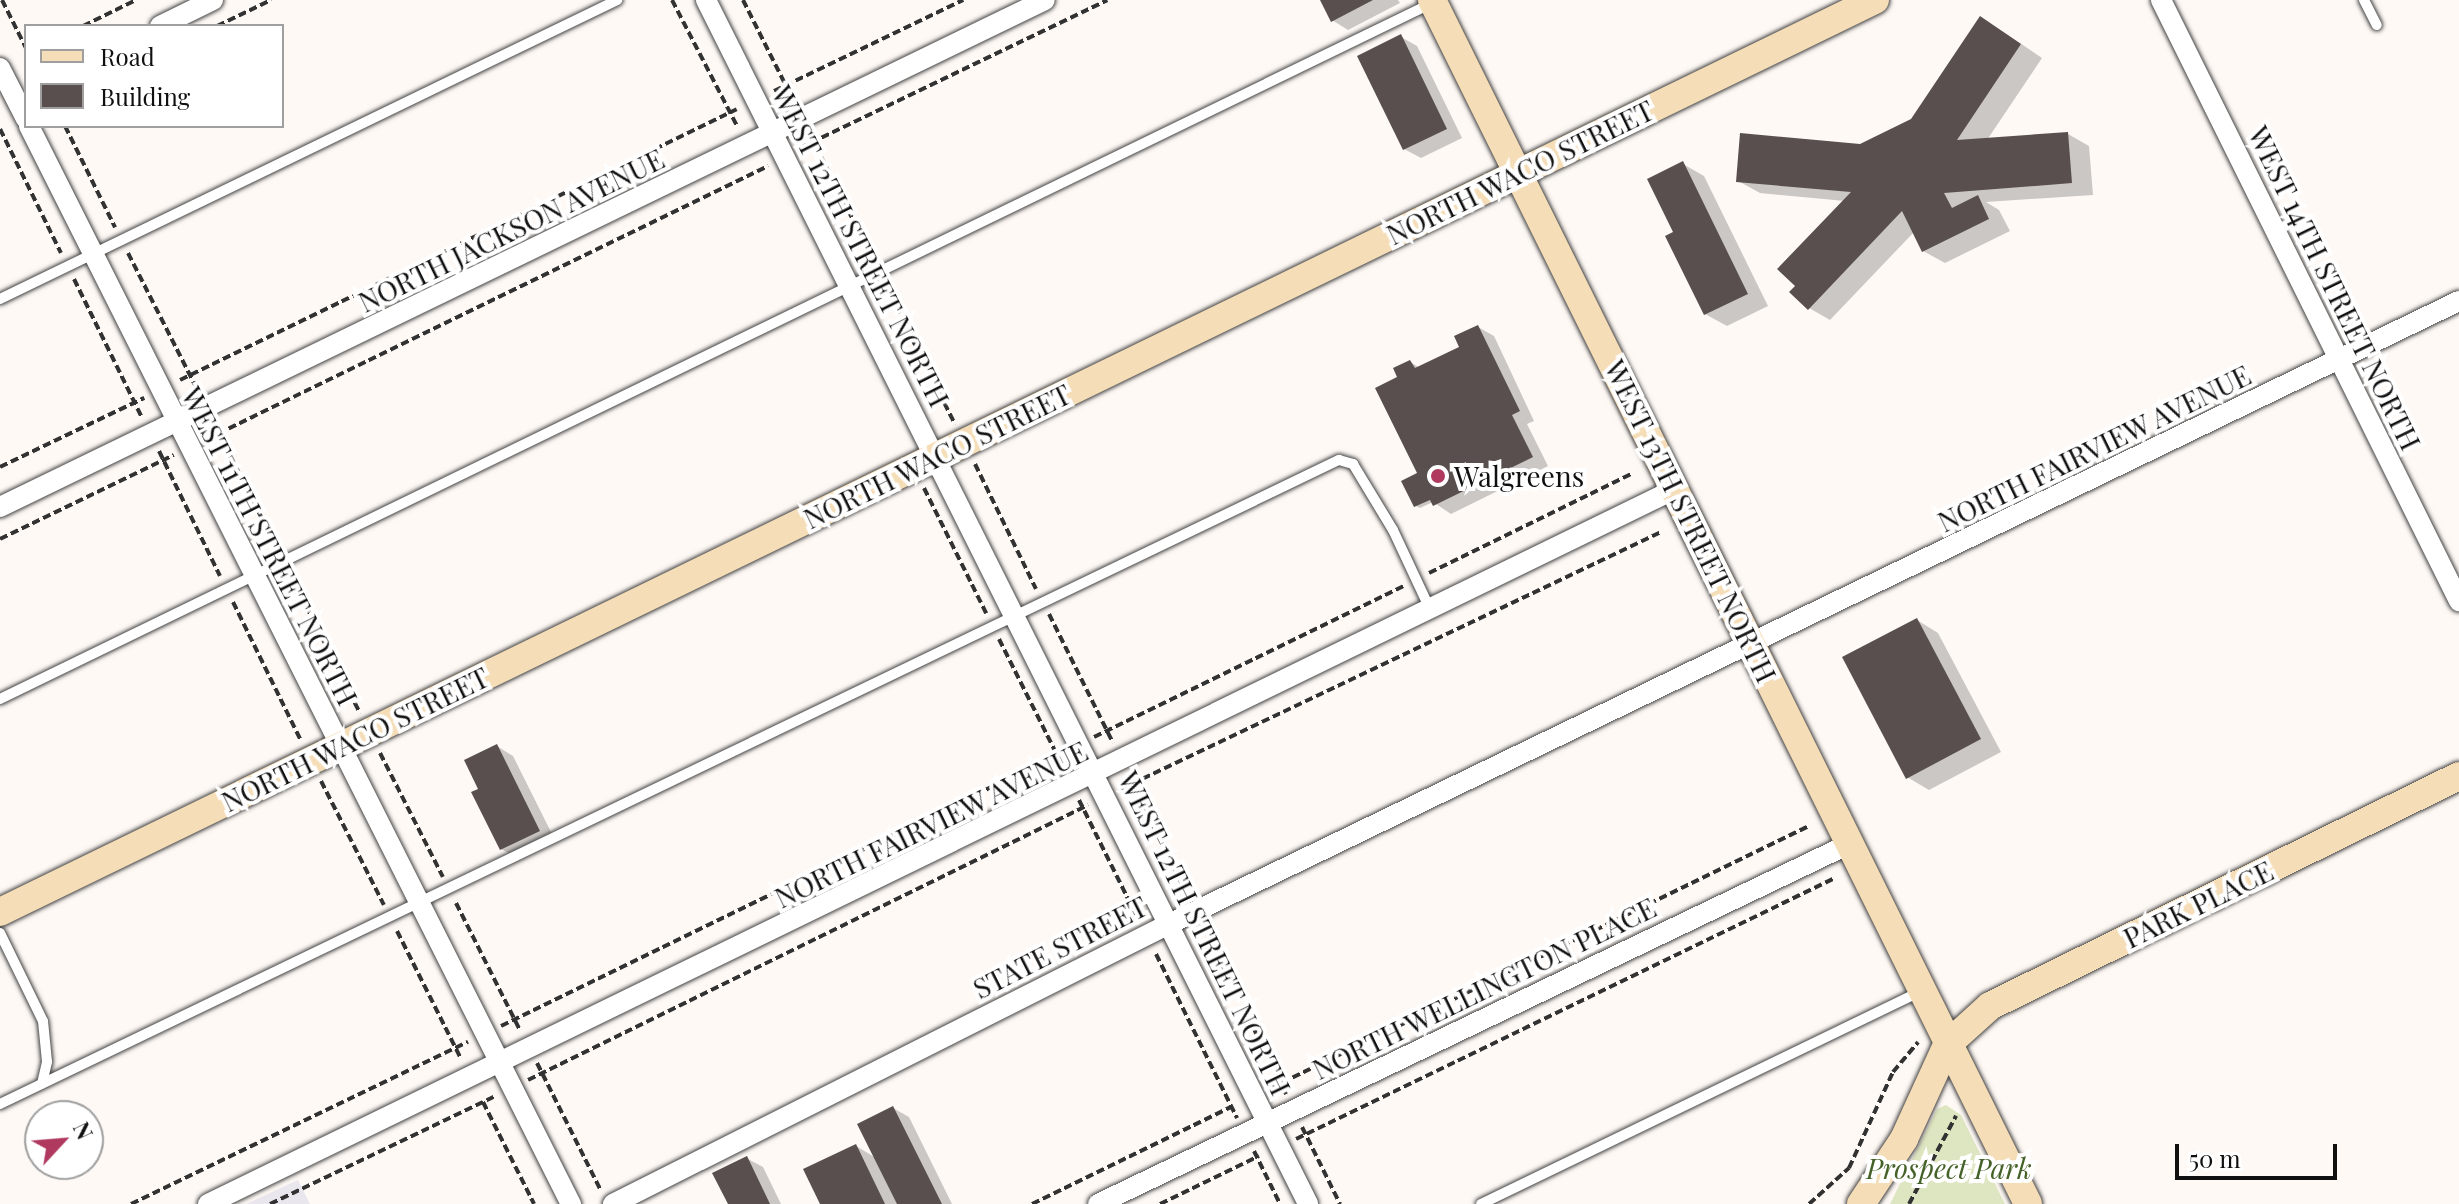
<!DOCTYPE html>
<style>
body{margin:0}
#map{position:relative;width:2459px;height:1204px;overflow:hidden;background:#fef9f5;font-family:"Playfair Display",serif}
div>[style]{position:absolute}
.industrial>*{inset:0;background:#eae6ed}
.green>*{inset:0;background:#dee5c1}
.shadow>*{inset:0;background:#0003}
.building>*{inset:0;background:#584f4e}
.path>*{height:4px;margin-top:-2px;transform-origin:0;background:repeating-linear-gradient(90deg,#323232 0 8px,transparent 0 12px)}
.roads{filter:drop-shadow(0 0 2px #434343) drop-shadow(0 0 2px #434343)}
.lane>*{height:10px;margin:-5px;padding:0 5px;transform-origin:5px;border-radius:5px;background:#fff}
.street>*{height:20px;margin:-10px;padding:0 10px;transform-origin:10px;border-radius:10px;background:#fff}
.secondary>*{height:28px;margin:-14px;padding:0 14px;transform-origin:14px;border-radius:14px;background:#f5ddb8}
.dots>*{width:22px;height:22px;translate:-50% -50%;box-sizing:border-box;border:4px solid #fff;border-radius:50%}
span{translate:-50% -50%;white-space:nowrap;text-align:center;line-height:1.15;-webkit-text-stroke:8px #fff;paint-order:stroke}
.street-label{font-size:28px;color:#101010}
.poi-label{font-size:28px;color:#101010}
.left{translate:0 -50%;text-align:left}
.park-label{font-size:28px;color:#446128;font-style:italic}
.legend{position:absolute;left:24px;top:24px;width:260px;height:104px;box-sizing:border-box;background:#fff;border:2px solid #9f9f9f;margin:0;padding:10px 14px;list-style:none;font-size:24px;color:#101010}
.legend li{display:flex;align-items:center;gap:16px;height:40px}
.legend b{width:40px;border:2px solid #9f9f9f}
.north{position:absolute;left:24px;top:1100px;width:80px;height:80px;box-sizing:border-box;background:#fff;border:2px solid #9f9f9f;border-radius:50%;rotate:64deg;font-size:22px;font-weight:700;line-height:32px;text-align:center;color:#101010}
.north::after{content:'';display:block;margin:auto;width:28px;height:36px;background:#b03960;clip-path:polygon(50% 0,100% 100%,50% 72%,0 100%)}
.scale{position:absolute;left:2175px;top:1144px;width:162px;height:36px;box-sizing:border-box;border:4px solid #101010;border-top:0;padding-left:10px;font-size:24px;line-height:28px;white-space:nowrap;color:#101010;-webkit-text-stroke:6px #fff;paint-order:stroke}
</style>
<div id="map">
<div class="industrial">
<i style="clip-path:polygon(298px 1180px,310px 1204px,246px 1204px)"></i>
</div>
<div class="green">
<i style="clip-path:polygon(1946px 1105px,1961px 1115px,2005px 1204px,1890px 1204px,1937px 1109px)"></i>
</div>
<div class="shadow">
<i style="clip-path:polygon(1322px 0,1398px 0,1400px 3px,1348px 30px,1332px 20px)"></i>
<i style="clip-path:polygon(2002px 31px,2042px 58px,1987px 140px,2068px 134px,2089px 146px,2093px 195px,1986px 202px,1999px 210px,2010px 231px,1945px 263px,1923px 251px,1914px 232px,1830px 320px,1809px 308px,1845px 201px,1760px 193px,1738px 181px,1860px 146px,1913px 120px)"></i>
<i style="clip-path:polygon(1401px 37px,1417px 46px,1462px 138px,1421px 158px,1404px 149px)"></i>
<i style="clip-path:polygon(1683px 164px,1704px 176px,1768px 306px,1727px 326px,1705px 314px)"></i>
<i style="clip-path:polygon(1478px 327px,1494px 336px,1534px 421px,1527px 424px,1548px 466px,1451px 514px,1433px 502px,1420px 508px,1416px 506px,1419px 474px,1400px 378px,1410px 362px,1420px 368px,1462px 347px)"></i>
<i style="clip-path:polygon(1917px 620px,1938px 633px,2001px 752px,1929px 790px,1907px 777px)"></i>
<i style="clip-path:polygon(497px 746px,513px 756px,555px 840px,518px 858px,501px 849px)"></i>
<i style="clip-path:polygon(893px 1108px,909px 1117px,952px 1204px,823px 1204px,856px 1146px,876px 1158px)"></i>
<i style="clip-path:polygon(746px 1158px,763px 1167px,781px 1204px,730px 1204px)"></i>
</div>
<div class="building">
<i style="clip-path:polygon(1320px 0,1373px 0,1331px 22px)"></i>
<i style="clip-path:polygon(1980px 16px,2021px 44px,1957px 140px,2068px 132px,2072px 183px,1944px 193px,1952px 208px,1978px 195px,1989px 219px,1922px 252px,1902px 211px,1808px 310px,1789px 292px,1795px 286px,1777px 269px,1851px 192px,1736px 182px,1740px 133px,1860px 144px,1911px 119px)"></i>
<i style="clip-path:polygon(1401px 34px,1447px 129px,1403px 150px,1357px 56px)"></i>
<i style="clip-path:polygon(1683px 161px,1748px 294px,1704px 315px,1665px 236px,1673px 232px,1647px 179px)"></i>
<i style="clip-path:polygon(1478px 325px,1520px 411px,1512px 415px,1533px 457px,1433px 506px,1430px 500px,1414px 507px,1401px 481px,1417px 473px,1375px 388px,1397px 377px,1393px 368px,1410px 360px,1415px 368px,1459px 347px,1454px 336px)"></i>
<i style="clip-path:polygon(1917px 618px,1981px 739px,1906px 779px,1842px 657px)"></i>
<i style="clip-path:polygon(497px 744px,540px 831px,500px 850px,471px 792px,478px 789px,464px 760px)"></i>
<i style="clip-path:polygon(893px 1106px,942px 1204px,897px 1204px,857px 1124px)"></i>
<i style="clip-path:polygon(856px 1144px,885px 1204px,820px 1204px,803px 1169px)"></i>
<i style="clip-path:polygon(747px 1156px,770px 1204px,728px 1204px,712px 1173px)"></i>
</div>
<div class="path">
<i style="left:2px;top:0;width:54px;rotate:63.4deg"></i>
<i style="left:672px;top:0;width:142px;rotate:62.7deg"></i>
<i style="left:743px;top:0;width:114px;rotate:63.4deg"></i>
<i style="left:83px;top:26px;width:59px;rotate:-26.1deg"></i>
<i style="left:217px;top:26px;width:60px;rotate:-25.7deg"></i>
<i style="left:774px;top:91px;width:210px;rotate:-25.7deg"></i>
<i style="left:65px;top:126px;width:113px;rotate:63.7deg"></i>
<i style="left:0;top:129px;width:138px;rotate:63.8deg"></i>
<i style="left:810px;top:135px;width:139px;rotate:63.1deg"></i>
<i style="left:800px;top:148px;width:341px;rotate:-25.7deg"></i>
<i style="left:128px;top:253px;width:155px;rotate:63.1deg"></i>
<i style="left:74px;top:279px;width:155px;rotate:63.9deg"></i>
<i style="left:885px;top:285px;width:156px;rotate:63.3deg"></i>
<i style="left:180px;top:380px;width:619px;rotate:-25.94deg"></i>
<i style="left:214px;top:424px;width:139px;rotate:63.1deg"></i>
<i style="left:207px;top:439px;width:624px;rotate:-25.95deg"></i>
<i style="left:159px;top:451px;width:139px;rotate:64deg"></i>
<i style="left:975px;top:464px;width:139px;rotate:64deg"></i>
<i style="left:0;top:467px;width:160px;rotate:-25.6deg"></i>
<i style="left:924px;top:488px;width:140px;rotate:63.6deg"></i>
<i style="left:0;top:539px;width:193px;rotate:-25.8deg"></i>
<i style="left:1429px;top:573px;width:225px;rotate:-26.1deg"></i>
<i style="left:290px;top:574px;width:156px;rotate:63.3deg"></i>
<i style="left:233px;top:602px;width:155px;rotate:63.9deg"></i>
<i style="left:1049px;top:614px;width:144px;rotate:63.6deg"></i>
<i style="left:999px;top:639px;width:143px;rotate:63.4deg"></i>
<i style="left:1094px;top:737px;width:344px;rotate:-26deg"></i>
<i style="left:380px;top:753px;width:139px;rotate:63.1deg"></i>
<i style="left:321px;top:781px;width:139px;rotate:63.1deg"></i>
<i style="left:1132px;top:783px;width:124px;rotate:63.6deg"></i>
<i style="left:1121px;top:789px;width:598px;rotate:-25.45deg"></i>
<i style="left:1079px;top:800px;width:131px;rotate:63.6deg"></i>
<i style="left:456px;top:903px;width:142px;rotate:63.3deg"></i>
<i style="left:1205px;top:930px;width:183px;rotate:63.7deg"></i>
<i style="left:397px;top:931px;width:143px;rotate:63.4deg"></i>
<i style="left:1156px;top:954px;width:183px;rotate:63.7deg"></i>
<i style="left:501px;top:1026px;width:623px;rotate:-25.99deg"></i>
<i style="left:537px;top:1063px;width:143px;rotate:63.4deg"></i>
<i style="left:528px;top:1080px;width:624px;rotate:-26.15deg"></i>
<i style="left:1271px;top:1088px;width:598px;rotate:-25.97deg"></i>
<i style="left:483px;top:1102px;width:114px;rotate:63.4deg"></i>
<i style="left:1302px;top:1127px;width:86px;rotate:63.7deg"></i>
<i style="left:1296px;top:1139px;width:599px;rotate:-25.84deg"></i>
<i style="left:1254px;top:1151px;width:59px;rotate:63.9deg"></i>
<i style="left:131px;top:1204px;width:374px;rotate:-25.7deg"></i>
<i style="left:270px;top:1204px;width:250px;rotate:-25.6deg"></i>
<i style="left:1032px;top:1204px;width:221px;rotate:-26deg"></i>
<i style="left:1160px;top:1204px;width:110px;rotate:-25.9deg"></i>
<i style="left:1809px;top:1204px;width:54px;rotate:-42deg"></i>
<i style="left:1849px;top:1168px;width:106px;rotate:-65.4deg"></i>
<i style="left:1893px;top:1072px;width:39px;rotate:-50deg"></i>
<i style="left:1909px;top:1204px;width:100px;rotate:-61.9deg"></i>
</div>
<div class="roads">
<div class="lane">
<i style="left:2364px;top:0;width:28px;rotate:63deg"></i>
<i style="left:0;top:299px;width:686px;rotate:-25.85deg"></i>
<i style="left:0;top:699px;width:1590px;rotate:-25.92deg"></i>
<i style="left:0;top:933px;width:98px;rotate:64deg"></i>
<i style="left:43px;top:1021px;width:41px;rotate:84.4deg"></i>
<i style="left:47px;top:1062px;width:22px;rotate:103deg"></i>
<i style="left:0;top:1104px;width:1486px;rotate:-25.69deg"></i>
<i style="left:1339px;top:460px;width:15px;rotate:16deg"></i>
<i style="left:1353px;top:464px;width:77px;rotate:58.8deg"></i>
<i style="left:1393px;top:530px;width:87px;rotate:64.9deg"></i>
<i style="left:1481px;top:1204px;width:487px;rotate:-25.8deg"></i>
</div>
<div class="street">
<i style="left:706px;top:0;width:1346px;rotate:63.43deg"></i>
<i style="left:2161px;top:0;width:671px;rotate:63.63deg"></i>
<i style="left:160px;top:26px;width:59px;rotate:-26.1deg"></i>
<i style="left:0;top:68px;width:57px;rotate:63deg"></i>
<i style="left:29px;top:126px;width:1207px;rotate:63.31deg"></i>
<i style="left:0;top:507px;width:1161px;rotate:-25.88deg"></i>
<i style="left:208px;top:1204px;width:1632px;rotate:-25.98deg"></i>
<i style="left:613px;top:1204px;width:623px;rotate:-26.73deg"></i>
<i style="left:1169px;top:924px;width:1433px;rotate:-25.78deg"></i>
<i style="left:1098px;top:1204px;width:835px;rotate:-25.61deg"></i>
</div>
<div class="secondary">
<i style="left:1432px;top:0;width:1343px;rotate:63.66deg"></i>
<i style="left:0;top:912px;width:2085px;rotate:-25.94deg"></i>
<i style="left:1861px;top:1204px;width:78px;rotate:-56.5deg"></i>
<i style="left:1904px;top:1139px;width:103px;rotate:-65.4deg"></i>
<i style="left:1947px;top:1045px;width:58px;rotate:-42.2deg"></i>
<i style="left:1990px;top:1006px;width:522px;rotate:-26.12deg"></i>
</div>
</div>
<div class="dots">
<i style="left:1438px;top:476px;background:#b03960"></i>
</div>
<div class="street-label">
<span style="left:1520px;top:172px;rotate:-26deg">NORTH WACO STREET</span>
<span style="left:511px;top:230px;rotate:-26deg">NORTH JACKSON AVENUE</span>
<span style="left:861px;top:246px;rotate:63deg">WEST 12TH STREET NORTH</span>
<span style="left:2335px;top:288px;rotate:64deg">WEST 14TH STREET NORTH</span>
<span style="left:2094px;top:448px;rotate:-26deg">NORTH FAIRVIEW AVENUE</span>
<span style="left:937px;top:456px;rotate:-26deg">NORTH WACO STREET</span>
<span style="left:1691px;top:521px;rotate:64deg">WEST 13TH STREET NORTH</span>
<span style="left:270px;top:546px;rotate:63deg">WEST 11TH STREET NORTH</span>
<span style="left:355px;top:739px;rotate:-26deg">NORTH WACO STREET</span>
<span style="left:931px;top:824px;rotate:-26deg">NORTH FAIRVIEW AVENUE</span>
<span style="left:2198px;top:904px;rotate:-26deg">PARK PLACE</span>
<span style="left:1205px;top:933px;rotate:64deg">WEST 12TH STREET NORTH</span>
<span style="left:1060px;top:947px;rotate:-27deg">STATE STREET</span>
<span style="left:1484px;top:988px;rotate:-26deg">NORTH WELLINGTON PLACE</span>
</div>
<div class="poi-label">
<span class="left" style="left:1454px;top:476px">Walgreens</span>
</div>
<div class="park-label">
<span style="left:1949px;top:1168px">Prospect Park</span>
</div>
<ul class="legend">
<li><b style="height:10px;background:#f5ddb8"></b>Road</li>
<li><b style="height:22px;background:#584f4e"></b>Building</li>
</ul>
<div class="north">N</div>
<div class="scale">50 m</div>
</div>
